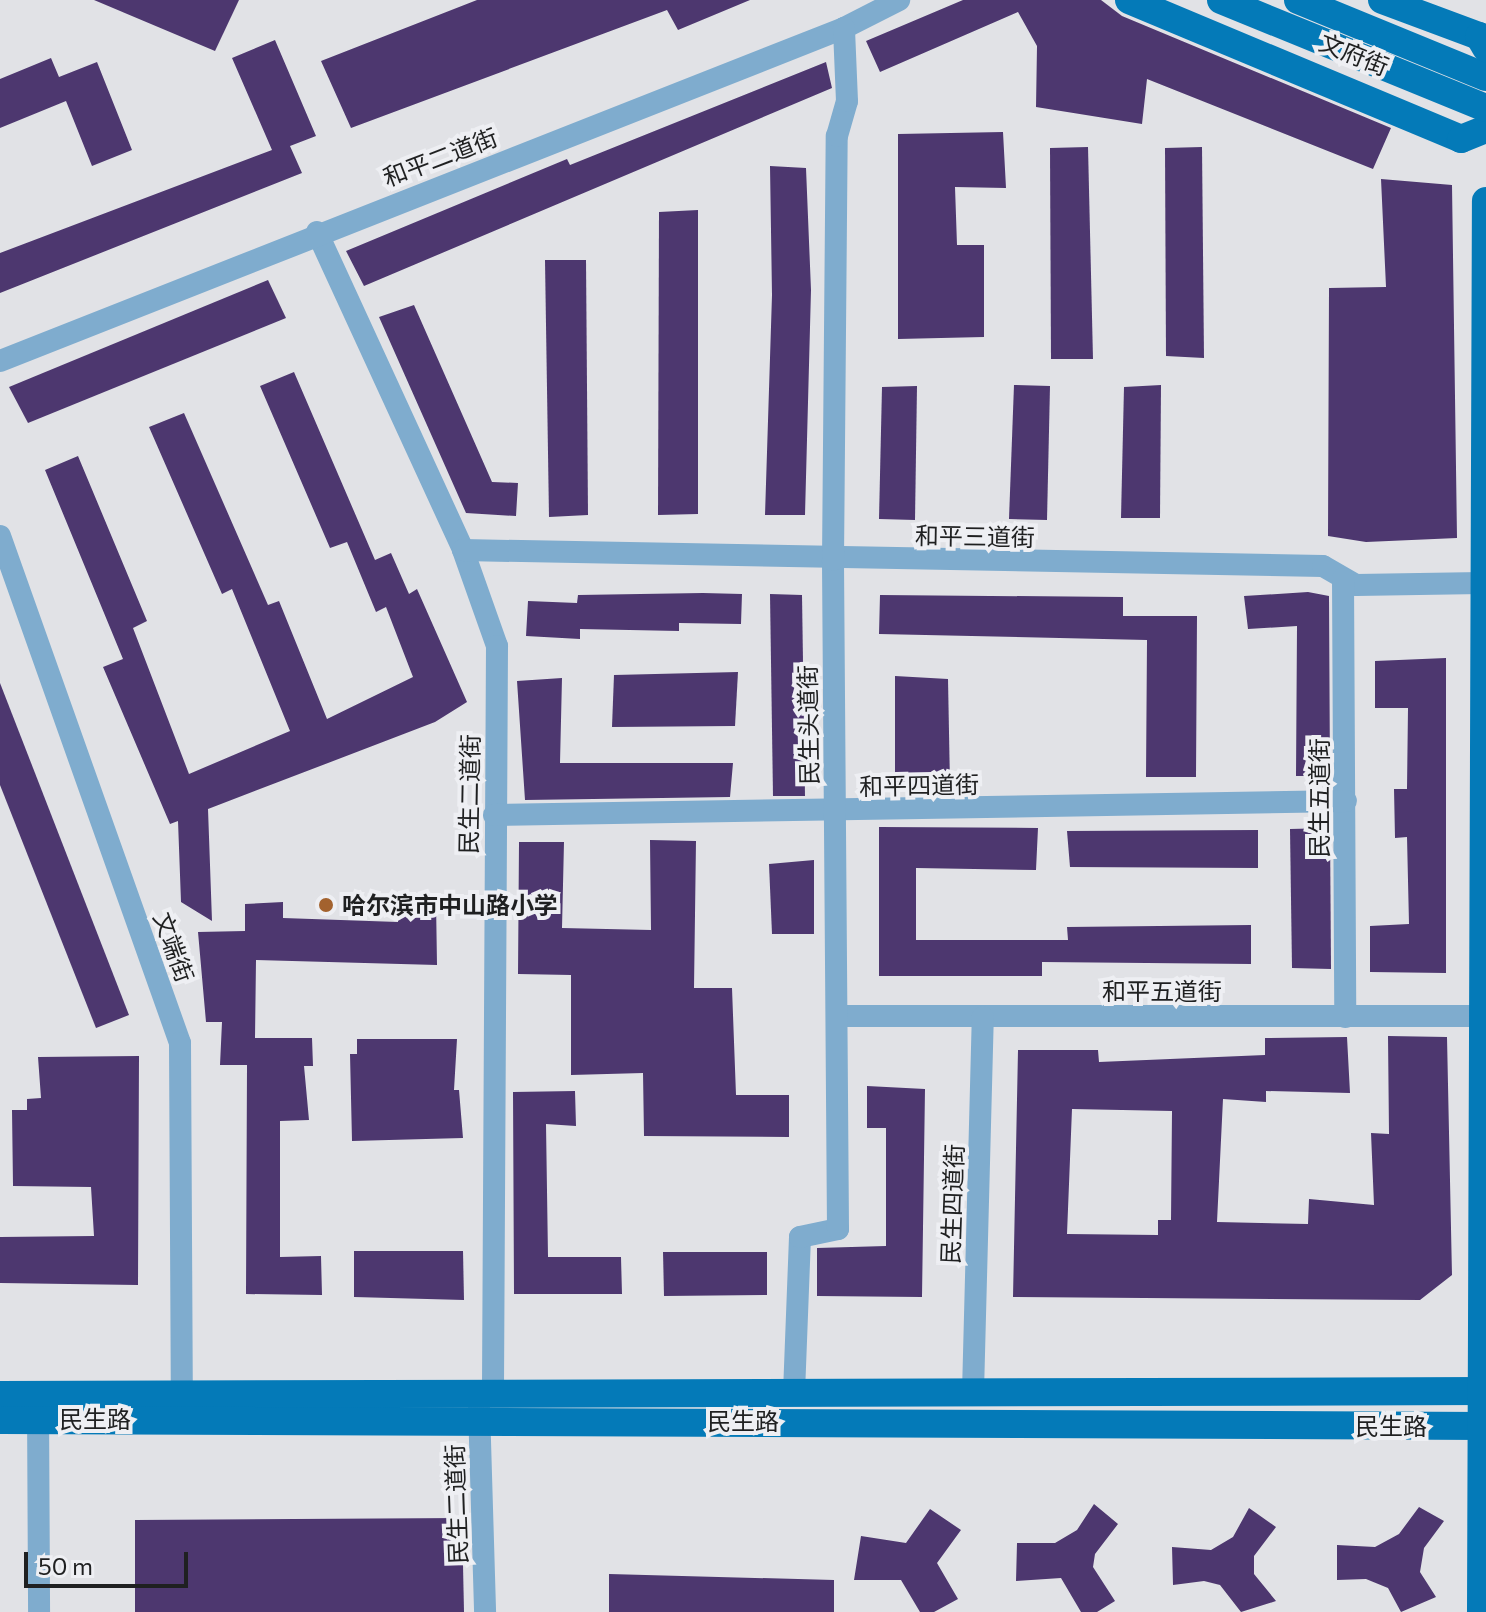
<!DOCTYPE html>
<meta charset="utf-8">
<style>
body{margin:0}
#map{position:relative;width:1486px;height:1612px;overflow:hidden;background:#e1e2e6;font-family:Commissioner,"Noto Sans SC",sans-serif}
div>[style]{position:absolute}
.building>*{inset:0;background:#4d376f}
.minor>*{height:22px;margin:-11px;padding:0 11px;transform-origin:11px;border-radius:11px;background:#7facce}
.major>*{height:28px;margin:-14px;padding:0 14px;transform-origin:14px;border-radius:14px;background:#047ab8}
.dots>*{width:22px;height:22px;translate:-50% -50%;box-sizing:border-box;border:4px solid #eeeff3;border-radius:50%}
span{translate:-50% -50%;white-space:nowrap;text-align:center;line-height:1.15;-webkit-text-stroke:8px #eeeff3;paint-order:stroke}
.street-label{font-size:24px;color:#1f2021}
.poi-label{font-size:24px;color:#1f2021;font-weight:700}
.left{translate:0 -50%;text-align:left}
.scale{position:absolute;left:24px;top:1552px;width:164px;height:36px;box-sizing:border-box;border:4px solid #1f2021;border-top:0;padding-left:10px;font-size:24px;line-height:28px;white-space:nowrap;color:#1f2021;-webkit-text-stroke:6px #eeeff3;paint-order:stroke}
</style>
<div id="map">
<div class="building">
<i style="clip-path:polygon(94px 0,239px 0,215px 51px)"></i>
<i style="clip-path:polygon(477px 0,750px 0,678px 30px,667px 10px,351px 128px,321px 61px)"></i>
<i style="clip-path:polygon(963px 0,1101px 0,1122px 16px,1391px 128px,1373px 169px,1147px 79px,1142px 124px,1036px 107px,1037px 46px,1018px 12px,880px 72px,866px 41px)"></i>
<i style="clip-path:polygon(275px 40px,316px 136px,290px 146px,302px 173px,0 293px,0 253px,272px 150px,232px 58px)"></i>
<i style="clip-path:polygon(51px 58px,59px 77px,97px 62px,132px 150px,92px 166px,66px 101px,0 128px,0 79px)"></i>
<i style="clip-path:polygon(826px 62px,832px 88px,364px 286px,346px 251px,567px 159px,570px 165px)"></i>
<i style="clip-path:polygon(1003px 132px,1006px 188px,955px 187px,957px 245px,984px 245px,984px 337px,898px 339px,898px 134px)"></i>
<i style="clip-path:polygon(1088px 147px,1093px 359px,1051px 359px,1050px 148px)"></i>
<i style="clip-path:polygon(1202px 147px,1204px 358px,1166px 356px,1165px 148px)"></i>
<i style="clip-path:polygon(770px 166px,806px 168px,811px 290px,805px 515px,765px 515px,772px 295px)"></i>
<i style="clip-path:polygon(1381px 179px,1452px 185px,1457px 538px,1366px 542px,1328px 536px,1329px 288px,1386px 287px)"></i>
<i style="clip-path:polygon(698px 210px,698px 514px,658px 515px,659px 212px)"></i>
<i style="clip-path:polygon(545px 260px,586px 260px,588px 515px,549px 517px)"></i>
<i style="clip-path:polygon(268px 280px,286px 318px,28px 423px,9px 387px)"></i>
<i style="clip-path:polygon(414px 305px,492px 482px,518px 483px,516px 516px,466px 513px,379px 317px)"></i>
<i style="clip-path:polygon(294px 372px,375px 560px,391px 553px,409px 594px,417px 589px,467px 702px,435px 722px,208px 809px,212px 921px,181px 902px,178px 821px,170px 824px,103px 667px,123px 659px,45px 470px,78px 456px,147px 621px,133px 628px,189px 774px,290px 731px,232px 589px,222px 594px,149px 427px,184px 413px,268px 605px,279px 601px,327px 719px,413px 677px,386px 607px,376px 612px,347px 542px,330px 548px,260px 386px)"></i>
<i style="clip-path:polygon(1014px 385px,1050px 386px,1047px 520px,1009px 519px)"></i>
<i style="clip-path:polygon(1161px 385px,1160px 518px,1121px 518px,1124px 387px)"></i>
<i style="clip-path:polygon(917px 386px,915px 520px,879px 519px,882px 387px)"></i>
<i style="clip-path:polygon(1308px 592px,1329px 596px,1330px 776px,1296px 776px,1297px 626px,1248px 629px,1244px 596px)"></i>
<i style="clip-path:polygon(703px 593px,742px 594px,741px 624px,679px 623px,679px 631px,580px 629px,580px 639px,526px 636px,528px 601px,577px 603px,578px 595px)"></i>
<i style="clip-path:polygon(770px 594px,802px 595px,805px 796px,773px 796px)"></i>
<i style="clip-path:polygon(880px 595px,1123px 597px,1123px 616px,1197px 616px,1196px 777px,1146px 777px,1147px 640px,879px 634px)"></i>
<i style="clip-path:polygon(1446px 658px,1446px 973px,1370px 972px,1370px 926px,1409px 924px,1407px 837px,1395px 838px,1394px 789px,1407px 789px,1408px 708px,1375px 708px,1375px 661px)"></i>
<i style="clip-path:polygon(738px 672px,735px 726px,612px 727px,614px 675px)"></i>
<i style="clip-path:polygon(895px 676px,948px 679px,950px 785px,895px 785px)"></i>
<i style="clip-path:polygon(562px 678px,560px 763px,733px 763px,730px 797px,525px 800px,517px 681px)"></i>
<i style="clip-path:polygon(0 683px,129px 1015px,96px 1028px,0 785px)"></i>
<i style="clip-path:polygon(879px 827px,1038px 828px,1036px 870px,916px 868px,916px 940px,1068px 940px,1067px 927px,1251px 925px,1251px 964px,1042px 962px,1042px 976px,879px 976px)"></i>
<i style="clip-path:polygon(1330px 828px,1331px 969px,1292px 968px,1290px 829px)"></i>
<i style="clip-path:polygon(1258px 830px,1258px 868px,1070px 867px,1067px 831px)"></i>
<i style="clip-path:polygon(650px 840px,696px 841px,694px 988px,732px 988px,736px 1095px,789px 1095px,789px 1137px,644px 1136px,643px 1073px,571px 1075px,571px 975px,518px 974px,519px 842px,564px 842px,562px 928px,651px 930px)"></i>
<i style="clip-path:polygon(814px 860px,814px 934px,772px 934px,769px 864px)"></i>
<i style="clip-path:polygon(398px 901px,436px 901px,437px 965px,256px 960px,255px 1038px,312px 1038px,313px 1066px,304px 1066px,309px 1120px,280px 1121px,280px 1257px,321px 1256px,322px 1295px,246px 1294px,247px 1065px,220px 1065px,222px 1022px,206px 1022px,198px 932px,245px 931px,245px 904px,283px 902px,283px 918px,398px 922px)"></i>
<i style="clip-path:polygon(evenodd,1388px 1036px,1447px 1037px,1452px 1275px,1420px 1300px,1013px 1297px,1018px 1050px,1098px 1050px,1099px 1062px,1265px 1055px,1265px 1038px,1347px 1037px,1350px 1093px,1266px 1091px,1266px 1102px,1223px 1099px,1217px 1222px,1308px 1224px,1309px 1199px,1374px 1205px,1371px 1133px,1389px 1134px,1388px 1036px,1072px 1109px,1172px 1111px,1171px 1220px,1158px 1220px,1158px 1235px,1067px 1234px,1072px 1109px)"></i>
<i style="clip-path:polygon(357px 1039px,457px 1039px,454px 1090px,459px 1090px,463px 1138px,352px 1141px,350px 1054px,357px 1054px)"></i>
<i style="clip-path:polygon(139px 1056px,138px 1285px,0 1283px,0 1237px,94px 1236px,91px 1187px,13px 1186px,12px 1110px,27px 1110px,27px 1099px,41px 1098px,38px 1057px)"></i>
<i style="clip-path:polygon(867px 1086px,925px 1089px,922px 1297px,817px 1296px,817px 1248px,886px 1246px,886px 1128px,867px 1128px)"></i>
<i style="clip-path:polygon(575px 1091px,576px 1126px,546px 1124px,548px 1257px,621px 1257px,622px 1294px,514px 1294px,513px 1092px)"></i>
<i style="clip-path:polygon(354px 1251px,463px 1251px,464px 1300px,354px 1297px)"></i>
<i style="clip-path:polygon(663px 1252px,767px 1252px,767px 1295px,664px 1296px)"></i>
<i style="clip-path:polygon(1094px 1504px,1118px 1524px,1095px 1554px,1093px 1567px,1115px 1601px,1097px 1612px,1081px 1612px,1061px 1578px,1016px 1581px,1017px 1543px,1055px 1543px,1077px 1530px)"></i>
<i style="clip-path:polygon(1419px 1507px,1444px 1521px,1424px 1548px,1420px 1572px,1436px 1597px,1401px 1612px,1388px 1588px,1366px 1579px,1337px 1580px,1337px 1545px,1375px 1547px,1399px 1534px)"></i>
<i style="clip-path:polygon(1249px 1508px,1276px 1527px,1254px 1556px,1254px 1574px,1276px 1601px,1241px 1612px,1220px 1585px,1204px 1581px,1173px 1585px,1172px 1547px,1211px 1550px,1233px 1537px)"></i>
<i style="clip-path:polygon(930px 1509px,961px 1530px,937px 1563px,958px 1599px,934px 1612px,920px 1612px,901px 1580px,854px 1580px,861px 1536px,906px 1543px)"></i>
<i style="clip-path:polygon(462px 1518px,464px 1612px,135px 1612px,135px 1520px)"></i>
<i style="clip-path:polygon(609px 1574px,834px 1580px,834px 1612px,609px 1612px)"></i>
</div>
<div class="minor">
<i style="left:317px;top:232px;width:350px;rotate:65.3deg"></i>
<i style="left:463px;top:550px;width:102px;rotate:70.5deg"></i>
<i style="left:497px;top:646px;width:748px;rotate:90.31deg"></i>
<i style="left:0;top:361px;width:907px;rotate:-21.53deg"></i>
<i style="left:844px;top:28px;width:62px;rotate:-27deg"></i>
<i style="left:0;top:536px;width:538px;rotate:70.45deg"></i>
<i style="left:180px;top:1043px;width:353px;rotate:89.7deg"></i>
<i style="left:463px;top:550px;width:860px;rotate:1.07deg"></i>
<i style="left:1323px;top:566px;width:38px;rotate:30deg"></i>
<i style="left:1356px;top:585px;width:126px;rotate:-0.9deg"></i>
<i style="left:1343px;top:579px;width:438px;rotate:89.7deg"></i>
<i style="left:494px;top:815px;width:852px;rotate:-0.94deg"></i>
<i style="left:837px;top:1016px;width:649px"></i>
<i style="left:973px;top:1392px;width:375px;rotate:-88.5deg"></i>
<i style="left:794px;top:1393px;width:156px;rotate:-87.8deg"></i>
<i style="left:800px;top:1237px;width:39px;rotate:-12deg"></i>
<i style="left:838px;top:1229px;width:669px;rotate:-90.43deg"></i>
<i style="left:833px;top:560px;width:424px;rotate:-89.5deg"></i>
<i style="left:837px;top:136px;width:36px;rotate:-74deg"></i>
<i style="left:847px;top:101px;width:73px;rotate:-92.4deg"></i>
<i style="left:38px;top:1405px;width:207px;rotate:89.7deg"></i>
<i style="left:479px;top:1407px;width:205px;rotate:88.3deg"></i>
</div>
<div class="major">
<i style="left:1129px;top:0;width:360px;rotate:22.7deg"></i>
<i style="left:1461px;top:139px;width:27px;rotate:-22deg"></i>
<i style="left:1221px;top:0;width:286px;rotate:22.2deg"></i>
<i style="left:1298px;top:0;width:203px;rotate:22.3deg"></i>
<i style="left:1382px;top:0;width:103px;rotate:20.4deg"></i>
<i style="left:1479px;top:36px;width:14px;rotate:60deg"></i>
<i style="left:0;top:1395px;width:1486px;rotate:-0.15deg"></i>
<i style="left:0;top:1420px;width:1486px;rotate:0.23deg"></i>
<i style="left:1481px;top:1612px;width:1411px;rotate:-89.8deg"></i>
</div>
<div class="dots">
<i style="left:326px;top:905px;background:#a3622e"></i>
</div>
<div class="street-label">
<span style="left:1354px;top:54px;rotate:22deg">文府街</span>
<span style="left:440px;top:157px;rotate:-21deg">和平二道街</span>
<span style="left:975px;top:536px;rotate:1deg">和平三道街</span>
<span style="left:808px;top:725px;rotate:-91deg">民生头道街</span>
<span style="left:919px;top:785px;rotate:-1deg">和平四道街</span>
<span style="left:469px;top:794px;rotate:-89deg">民生二道街</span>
<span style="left:1319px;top:798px;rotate:-90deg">民生五道街</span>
<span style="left:174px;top:947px;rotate:70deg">文端街</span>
<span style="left:1162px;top:991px">和平五道街</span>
<span style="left:952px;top:1204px;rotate:-88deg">民生四道街</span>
<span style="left:95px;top:1419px">民生路</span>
<span style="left:743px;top:1421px">民生路</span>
<span style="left:1391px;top:1426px">民生路</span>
<span style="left:456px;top:1504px;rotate:-92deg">民生二道街</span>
</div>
<div class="poi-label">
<span class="left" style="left:342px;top:905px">哈尔滨市中山路小学</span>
</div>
<div class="scale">50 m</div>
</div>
